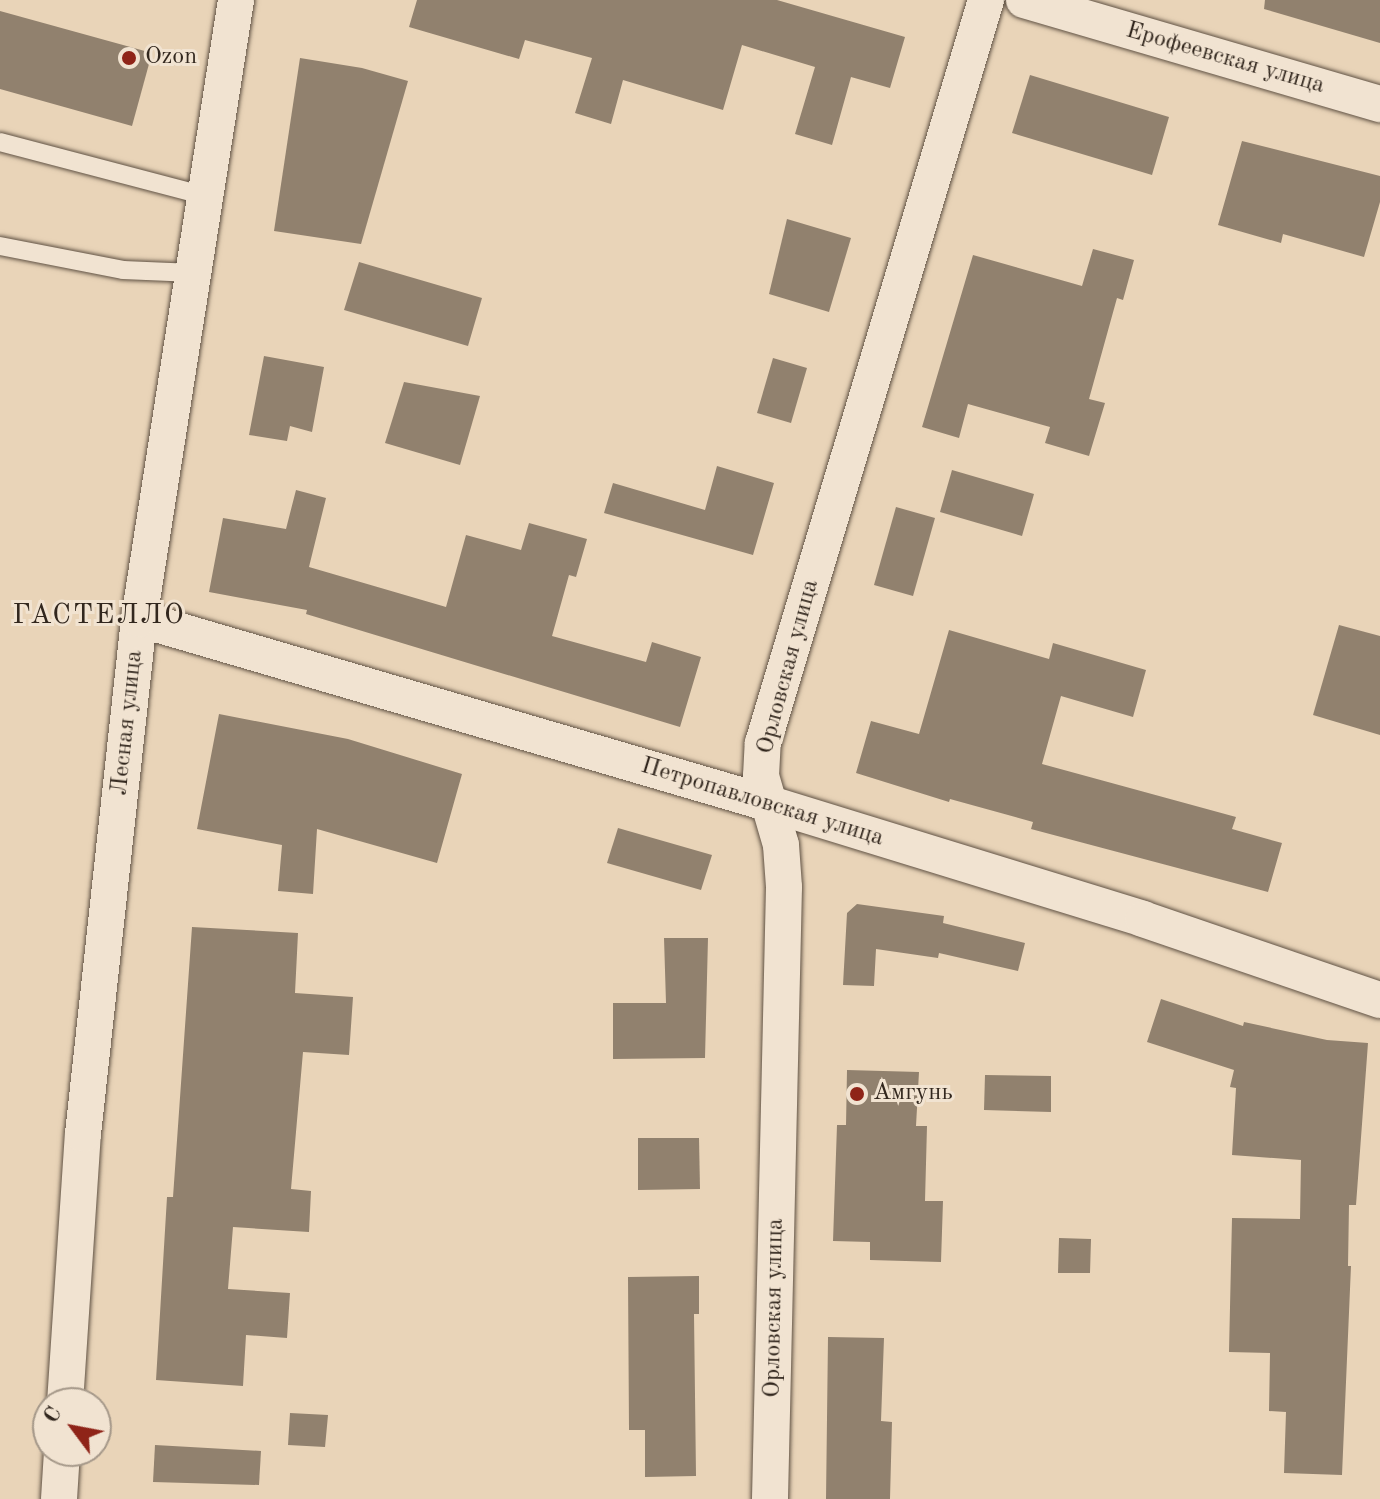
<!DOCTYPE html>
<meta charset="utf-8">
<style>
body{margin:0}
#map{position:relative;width:1380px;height:1499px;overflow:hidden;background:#e9d4b8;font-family:"Old Standard TT",serif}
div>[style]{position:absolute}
.building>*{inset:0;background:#91816e}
.roads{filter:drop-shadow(0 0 2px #605244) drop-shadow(0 0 2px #605244)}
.service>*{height:18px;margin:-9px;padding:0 9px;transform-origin:9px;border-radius:9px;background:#f1e3d1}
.minor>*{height:36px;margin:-18px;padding:0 18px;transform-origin:18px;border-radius:18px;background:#f1e3d1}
.dots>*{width:22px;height:22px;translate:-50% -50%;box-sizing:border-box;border:4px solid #f1e3d1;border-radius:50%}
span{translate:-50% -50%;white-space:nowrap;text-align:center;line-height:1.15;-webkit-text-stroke:6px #f1e3d1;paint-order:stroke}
.poi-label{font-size:24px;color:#32271e}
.left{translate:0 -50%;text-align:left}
.street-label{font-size:24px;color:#32271e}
.quarter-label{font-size:28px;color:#32271e;letter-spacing:2px}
.north{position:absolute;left:32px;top:1387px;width:80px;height:80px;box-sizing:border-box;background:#f1e3d1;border:2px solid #a59889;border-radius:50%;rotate:302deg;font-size:22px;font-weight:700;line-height:32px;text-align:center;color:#32271e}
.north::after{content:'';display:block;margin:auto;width:28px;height:36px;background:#8f2418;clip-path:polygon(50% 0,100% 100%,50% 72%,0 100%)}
</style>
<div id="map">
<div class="building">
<i style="clip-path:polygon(417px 0,777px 0,905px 37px,890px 88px,851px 77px,832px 145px,795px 134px,815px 67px,742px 45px,723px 110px,623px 80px,611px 124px,575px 113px,592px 58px,525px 40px,519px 59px,409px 27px)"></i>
<i style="clip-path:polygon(1265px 0,1380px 0,1380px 43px,1264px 9px)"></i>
<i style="clip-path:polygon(0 11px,152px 53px,132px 126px,0 89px)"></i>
<i style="clip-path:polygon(300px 58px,362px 68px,408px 81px,361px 244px,274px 231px)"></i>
<i style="clip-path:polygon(1030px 75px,1169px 117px,1152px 175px,1012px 133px)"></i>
<i style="clip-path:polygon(1242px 141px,1380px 176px,1380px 202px,1364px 257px,1283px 234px,1281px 243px,1218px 225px)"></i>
<i style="clip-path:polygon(787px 219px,851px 238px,829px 312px,769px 294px)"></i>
<i style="clip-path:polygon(1093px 249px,1134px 260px,1123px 300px,1117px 298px,1089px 399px,1105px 403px,1089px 456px,1045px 443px,1050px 427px,968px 404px,959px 438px,922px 427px,973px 255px,1082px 286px)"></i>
<i style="clip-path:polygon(359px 262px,482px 298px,468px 346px,344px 310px)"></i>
<i style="clip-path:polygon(264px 356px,324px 367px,312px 432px,290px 426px,287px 441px,249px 435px)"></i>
<i style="clip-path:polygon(773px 358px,807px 368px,791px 423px,757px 413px)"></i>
<i style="clip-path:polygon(404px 382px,480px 396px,460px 465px,385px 443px)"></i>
<i style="clip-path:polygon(717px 466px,774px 483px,753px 555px,604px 513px,613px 483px,705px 510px)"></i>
<i style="clip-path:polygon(952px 470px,1034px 494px,1022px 536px,940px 512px)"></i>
<i style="clip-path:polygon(296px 490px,326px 498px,309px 567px,446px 607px,466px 535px,521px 550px,529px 523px,587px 539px,576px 577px,569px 575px,552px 636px,646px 662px,652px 642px,701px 657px,680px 727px,306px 614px,307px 610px,209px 592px,223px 518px,286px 529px)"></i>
<i style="clip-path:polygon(896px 507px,935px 518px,913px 596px,874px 585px)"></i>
<i style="clip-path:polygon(1339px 625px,1380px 636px,1380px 735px,1313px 715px)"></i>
<i style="clip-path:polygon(949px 630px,1049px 659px,1053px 643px,1146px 670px,1133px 717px,1061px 696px,1042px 764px,1236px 817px,1232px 829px,1282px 843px,1268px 892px,1031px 829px,1033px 822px,950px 799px,949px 802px,856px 773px,871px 721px,919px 734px)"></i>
<i style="clip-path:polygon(219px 714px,348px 739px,462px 774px,437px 863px,317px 829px,313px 894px,278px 891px,282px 845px,197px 829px)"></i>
<i style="clip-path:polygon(618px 828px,712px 855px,701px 890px,607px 863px)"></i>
<i style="clip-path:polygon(857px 904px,944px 916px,943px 923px,1025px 943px,1018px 971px,939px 953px,938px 958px,876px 949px,874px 986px,843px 985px,847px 913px)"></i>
<i style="clip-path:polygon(192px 927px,298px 933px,295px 993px,353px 997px,349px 1055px,303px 1052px,291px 1189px,311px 1191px,309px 1232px,233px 1227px,228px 1289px,290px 1293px,287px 1338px,246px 1335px,243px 1386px,156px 1380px,167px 1197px,173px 1197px)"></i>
<i style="clip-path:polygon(664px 938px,708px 938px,705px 1058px,613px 1059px,613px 1003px,666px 1003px)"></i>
<i style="clip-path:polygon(1161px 999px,1243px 1026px,1244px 1022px,1327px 1040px,1368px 1043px,1356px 1205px,1349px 1205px,1348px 1266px,1351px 1266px,1342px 1475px,1284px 1473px,1286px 1412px,1269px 1411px,1270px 1353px,1229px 1352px,1232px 1218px,1300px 1219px,1301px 1160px,1232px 1155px,1236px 1088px,1230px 1087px,1234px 1070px,1147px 1042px)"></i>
<i style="clip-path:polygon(847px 1070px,919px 1072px,916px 1126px,927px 1126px,925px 1201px,943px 1201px,941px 1262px,870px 1260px,870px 1242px,833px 1241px,837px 1125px,846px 1125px)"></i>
<i style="clip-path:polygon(985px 1075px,1051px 1076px,1051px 1112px,984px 1110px)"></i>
<i style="clip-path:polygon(638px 1138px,699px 1138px,700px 1189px,638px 1190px)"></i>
<i style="clip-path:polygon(1059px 1238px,1091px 1239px,1090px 1273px,1058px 1273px)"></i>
<i style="clip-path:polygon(699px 1276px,699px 1314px,694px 1314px,696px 1476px,645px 1477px,645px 1430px,629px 1430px,628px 1277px)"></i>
<i style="clip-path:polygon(828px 1337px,884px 1338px,881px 1421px,892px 1422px,890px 1499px,826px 1499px)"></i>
<i style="clip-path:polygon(290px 1413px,328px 1415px,325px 1447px,288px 1445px)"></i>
<i style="clip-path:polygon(155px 1445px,261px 1451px,259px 1485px,153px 1482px)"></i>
</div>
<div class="roads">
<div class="service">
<i style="left:0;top:142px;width:213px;rotate:14.7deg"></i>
<i style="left:0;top:246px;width:125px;rotate:11deg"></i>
<i style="left:123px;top:270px;width:71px;rotate:2.4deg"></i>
</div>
<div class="minor">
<i style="left:1024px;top:0;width:371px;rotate:16.3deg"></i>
<i style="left:139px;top:619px;width:654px;rotate:16.33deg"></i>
<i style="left:767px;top:803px;width:393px;rotate:17.1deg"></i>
<i style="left:1143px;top:919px;width:250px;rotate:18.9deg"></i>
<i style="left:65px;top:1403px;width:270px;rotate:-86.2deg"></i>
<i style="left:83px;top:1134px;width:518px;rotate:-83.79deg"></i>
<i style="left:139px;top:619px;width:627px;rotate:-81.09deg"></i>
<i style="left:59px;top:1499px;width:48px;rotate:-86.4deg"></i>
<i style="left:770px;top:1499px;width:612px;rotate:-88.69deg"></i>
<i style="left:784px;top:887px;width:42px;rotate:-94.1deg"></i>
<i style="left:781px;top:845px;width:72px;rotate:-106.2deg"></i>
<i style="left:761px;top:776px;width:33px;rotate:-87deg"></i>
<i style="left:763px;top:743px;width:776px;rotate:-73.29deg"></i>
</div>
</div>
<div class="dots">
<i style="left:129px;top:58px;background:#8f2418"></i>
<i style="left:857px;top:1094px;background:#8f2418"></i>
</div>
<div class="poi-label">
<span class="left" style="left:145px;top:58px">Ozon</span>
<span class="left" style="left:873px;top:1094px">Амгунь</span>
</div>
<div class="street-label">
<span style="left:1225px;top:59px;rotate:16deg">Ерофеевская улица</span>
<span style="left:789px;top:667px;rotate:-75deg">Орловская улица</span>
<span style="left:128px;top:723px;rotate:-84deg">Лесная улица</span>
<span style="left:762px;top:803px;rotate:17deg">Петропавловская улица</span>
<span style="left:775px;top:1308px;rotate:-89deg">Орловская улица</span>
</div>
<div class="quarter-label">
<span style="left:99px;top:616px">ГАСТЕЛЛО</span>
</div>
<div class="north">С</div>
</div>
